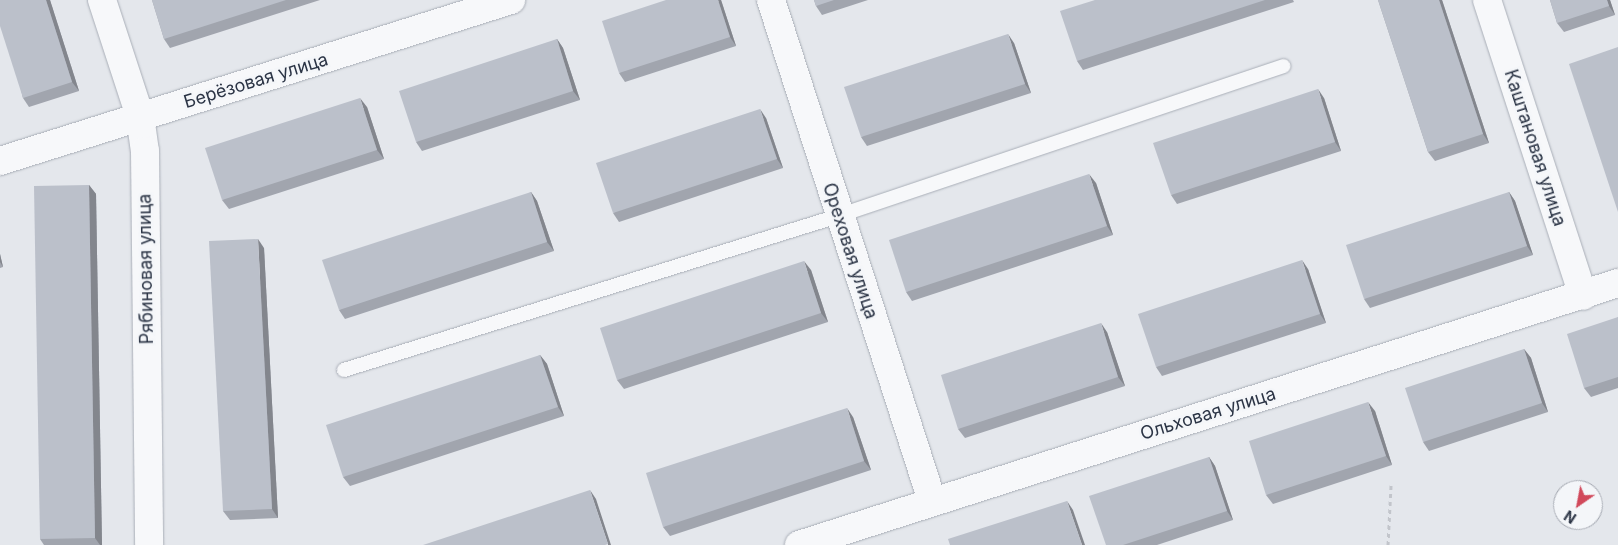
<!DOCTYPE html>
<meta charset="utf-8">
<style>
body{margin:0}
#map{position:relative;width:1618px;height:545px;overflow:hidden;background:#e4e7ec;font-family:Inter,sans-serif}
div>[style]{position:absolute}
.path>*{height:3px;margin-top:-1.5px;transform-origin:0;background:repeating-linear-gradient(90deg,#c2c5cb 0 4px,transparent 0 8px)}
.roads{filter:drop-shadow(0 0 1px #a9aeb7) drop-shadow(0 0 1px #a9aeb7)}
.service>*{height:14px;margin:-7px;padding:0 7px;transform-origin:7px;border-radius:7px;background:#f7f8fa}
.minor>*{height:28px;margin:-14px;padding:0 14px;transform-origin:14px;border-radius:14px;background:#f7f8fa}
.wall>*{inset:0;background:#a1a5ae}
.shaded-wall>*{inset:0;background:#83868d}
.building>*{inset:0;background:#bbc0ca}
span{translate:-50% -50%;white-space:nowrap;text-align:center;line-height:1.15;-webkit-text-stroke:5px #f4f6f9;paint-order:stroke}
.street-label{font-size:18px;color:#2b3445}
.north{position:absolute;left:1553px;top:480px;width:50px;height:50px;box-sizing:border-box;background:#f4f6f9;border:1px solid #a4a8b1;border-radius:50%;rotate:213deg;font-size:14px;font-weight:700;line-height:20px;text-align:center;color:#2b3445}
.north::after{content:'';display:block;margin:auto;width:18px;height:22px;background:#d1495b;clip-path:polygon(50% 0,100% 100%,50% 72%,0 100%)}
</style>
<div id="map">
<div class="path">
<i style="left:1388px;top:545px;width:60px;rotate:-87.1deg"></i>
</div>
<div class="roads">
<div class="service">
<i style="left:344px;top:370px;width:517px;rotate:-17.31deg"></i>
<i style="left:838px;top:216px;width:470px;rotate:-18.6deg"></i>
</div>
<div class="minor">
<i style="left:102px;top:0;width:122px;rotate:71.9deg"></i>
<i style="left:140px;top:116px;width:35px;rotate:82deg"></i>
<i style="left:145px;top:151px;width:394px;rotate:89.4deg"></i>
<i style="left:771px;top:0;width:526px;rotate:72.18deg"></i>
<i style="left:1487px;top:0;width:311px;rotate:72deg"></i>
<i style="left:0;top:161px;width:536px;rotate:-17.49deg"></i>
<i style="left:799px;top:545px;width:860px;rotate:-17.74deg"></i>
</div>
</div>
<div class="wall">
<i style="clip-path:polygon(0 0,50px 0,79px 91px,29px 107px,23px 98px)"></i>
<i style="clip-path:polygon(152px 0,320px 0,170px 48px,164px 39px)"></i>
<i style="clip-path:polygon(721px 0,736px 46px,625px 82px,619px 73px)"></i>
<i style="clip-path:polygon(814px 0,868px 0,822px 15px,816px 6px)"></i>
<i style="clip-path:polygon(1095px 0,1293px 0,1294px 2px,1083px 70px,1077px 61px)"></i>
<i style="clip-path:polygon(1378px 0,1442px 0,1489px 143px,1435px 161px,1428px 152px)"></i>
<i style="clip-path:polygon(1550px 0,1610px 0,1615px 15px,1564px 32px,1557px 23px)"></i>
<i style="clip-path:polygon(557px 39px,563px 48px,580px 100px,422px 151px,416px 142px)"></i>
<i style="clip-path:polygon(1014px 43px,1031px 93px,867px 146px,861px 137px)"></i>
<i style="clip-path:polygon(1324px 98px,1341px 151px,1177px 204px,1171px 195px)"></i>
<i style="clip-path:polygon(367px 107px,384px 159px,229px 209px,222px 200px)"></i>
<i style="clip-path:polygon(766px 118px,783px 168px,619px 222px,613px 213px)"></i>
<i style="clip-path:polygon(1096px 183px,1113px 235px,912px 301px,906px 292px)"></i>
<i style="clip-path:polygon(89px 185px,96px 194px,102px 545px,44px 545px,40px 539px)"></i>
<i style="clip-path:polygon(531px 192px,537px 201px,554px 251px,345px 319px,339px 310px)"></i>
<i style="clip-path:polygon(1509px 192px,1515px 201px,1533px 255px,1370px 308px,1364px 299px)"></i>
<i style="clip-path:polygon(264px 248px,278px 518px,230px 520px,223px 511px)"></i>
<i style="clip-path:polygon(0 254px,3px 267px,0 268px)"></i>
<i style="clip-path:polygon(1308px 269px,1326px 323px,1162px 376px,1156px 367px)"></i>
<i style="clip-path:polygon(811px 270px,828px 322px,624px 389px,617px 380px)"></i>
<i style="clip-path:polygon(1618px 317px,1618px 388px,1591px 397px,1584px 388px)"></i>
<i style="clip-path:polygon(1107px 332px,1125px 386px,965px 438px,958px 429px)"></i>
<i style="clip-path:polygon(1524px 349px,1531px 358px,1548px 412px,1429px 451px,1423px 442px)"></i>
<i style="clip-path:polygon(540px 355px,547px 364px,564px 416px,350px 486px,343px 477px)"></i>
<i style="clip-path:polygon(1375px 411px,1392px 465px,1273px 504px,1266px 495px)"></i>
<i style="clip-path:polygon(853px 417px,871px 470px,670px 536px,663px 527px)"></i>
<i style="clip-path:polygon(1209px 457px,1215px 466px,1233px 520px,1157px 545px,1106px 545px)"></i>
</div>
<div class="shaded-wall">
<i style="clip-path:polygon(46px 0,50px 0,79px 91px,72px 82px)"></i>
<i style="clip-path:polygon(718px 0,721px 0,736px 46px,730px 37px)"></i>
<i style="clip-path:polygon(1439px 0,1442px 0,1489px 143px,1483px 134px)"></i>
<i style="clip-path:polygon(1607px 0,1610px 0,1615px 15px,1609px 6px)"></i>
<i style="clip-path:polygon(1008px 34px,1014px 43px,1031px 93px,1025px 84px)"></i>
<i style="clip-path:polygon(557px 39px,563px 48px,580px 100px,573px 91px)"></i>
<i style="clip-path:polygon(1318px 89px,1324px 98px,1341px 151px,1335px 142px)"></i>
<i style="clip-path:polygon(360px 98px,367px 107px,384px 159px,377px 150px)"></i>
<i style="clip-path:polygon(760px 109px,766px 118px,783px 168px,777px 159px)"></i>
<i style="clip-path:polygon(1089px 174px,1096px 183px,1113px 235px,1107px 226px)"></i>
<i style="clip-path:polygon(89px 185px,96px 194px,102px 545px,100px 545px,95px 538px)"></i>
<i style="clip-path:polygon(531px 192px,537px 201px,554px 251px,547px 242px)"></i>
<i style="clip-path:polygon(1509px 192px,1515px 201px,1533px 255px,1527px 246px)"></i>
<i style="clip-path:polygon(258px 239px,264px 248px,278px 518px,272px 509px)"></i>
<i style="clip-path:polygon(0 254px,3px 267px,0 262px)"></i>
<i style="clip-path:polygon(1302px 260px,1308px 269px,1326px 323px,1320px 314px)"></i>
<i style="clip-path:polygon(804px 261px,811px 270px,828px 322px,821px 313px)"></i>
<i style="clip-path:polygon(1101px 323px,1107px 332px,1125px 386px,1118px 377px)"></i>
<i style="clip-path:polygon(1524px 349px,1531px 358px,1548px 412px,1542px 403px)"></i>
<i style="clip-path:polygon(540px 355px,547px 364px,564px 416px,558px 407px)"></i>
<i style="clip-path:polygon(1368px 402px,1375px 411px,1392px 465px,1386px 456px)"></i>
<i style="clip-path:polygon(847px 408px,853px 417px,871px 470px,864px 461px)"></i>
<i style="clip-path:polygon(1209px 457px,1215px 466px,1233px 520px,1227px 511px)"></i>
<i style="clip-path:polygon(590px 490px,596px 499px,611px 545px,608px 545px,608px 544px)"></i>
<i style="clip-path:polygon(1067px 501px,1073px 510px,1085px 545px,1082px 545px)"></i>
</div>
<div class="building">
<i style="clip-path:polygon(0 0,46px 0,72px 82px,23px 98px,0 26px)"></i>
<i style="clip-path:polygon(152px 0,286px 0,164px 39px)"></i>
<i style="clip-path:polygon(666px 0,718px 0,730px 37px,619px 73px,602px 21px)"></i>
<i style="clip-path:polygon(814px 0,834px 0,816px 6px)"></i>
<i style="clip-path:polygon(1095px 0,1265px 0,1077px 61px,1060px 11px)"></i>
<i style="clip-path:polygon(1378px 0,1439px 0,1483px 134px,1428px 152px)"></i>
<i style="clip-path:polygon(1550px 0,1607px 0,1609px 6px,1557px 23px)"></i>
<i style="clip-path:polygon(1008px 34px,1025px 84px,861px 137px,844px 87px)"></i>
<i style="clip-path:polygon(557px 39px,573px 91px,416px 142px,399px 91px)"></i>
<i style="clip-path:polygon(1618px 47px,1618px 212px,1569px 64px)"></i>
<i style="clip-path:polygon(1318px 89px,1335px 142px,1171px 195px,1153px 143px)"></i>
<i style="clip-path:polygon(360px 98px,377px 150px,222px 200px,205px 148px)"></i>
<i style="clip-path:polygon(760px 109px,777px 159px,613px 213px,596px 163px)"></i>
<i style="clip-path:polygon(1089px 174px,1107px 226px,906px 292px,889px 240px)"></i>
<i style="clip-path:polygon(89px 185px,95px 538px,40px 539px,34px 186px)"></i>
<i style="clip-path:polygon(531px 192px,547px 242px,339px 310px,322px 260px)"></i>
<i style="clip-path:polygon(1509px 192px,1527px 246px,1364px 299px,1346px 245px)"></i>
<i style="clip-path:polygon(258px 239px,272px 509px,223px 511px,209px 241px)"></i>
<i style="clip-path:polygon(1302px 260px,1320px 314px,1156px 367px,1138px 314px)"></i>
<i style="clip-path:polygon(804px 261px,821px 313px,617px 380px,600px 328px)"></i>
<i style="clip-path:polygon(1618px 317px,1618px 377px,1584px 388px,1567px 334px)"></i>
<i style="clip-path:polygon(1101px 323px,1118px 377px,958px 429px,941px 375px)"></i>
<i style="clip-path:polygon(1524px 349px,1542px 403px,1423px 442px,1405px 388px)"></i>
<i style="clip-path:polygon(540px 355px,558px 407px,343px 477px,326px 425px)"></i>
<i style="clip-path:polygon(1368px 402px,1386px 456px,1266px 495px,1249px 441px)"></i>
<i style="clip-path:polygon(847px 408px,864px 461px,663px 527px,646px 473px)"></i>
<i style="clip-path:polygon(1209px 457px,1227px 511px,1123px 545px,1106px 545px,1089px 496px)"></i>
<i style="clip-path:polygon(590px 490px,608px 544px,605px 545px,423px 545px)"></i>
<i style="clip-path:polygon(1067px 501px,1082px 545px,950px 545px,948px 539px)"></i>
</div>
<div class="street-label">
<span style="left:256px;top:81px;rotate:-17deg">Берёзовая улица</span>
<span style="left:1535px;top:148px;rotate:72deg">Каштановая улица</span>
<span style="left:850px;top:251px;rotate:72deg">Ореховая улица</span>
<span style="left:146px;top:269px;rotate:-91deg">Рябиновая улица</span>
<span style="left:1208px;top:414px;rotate:-17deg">Ольховая улица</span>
</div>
<div class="north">N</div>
</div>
